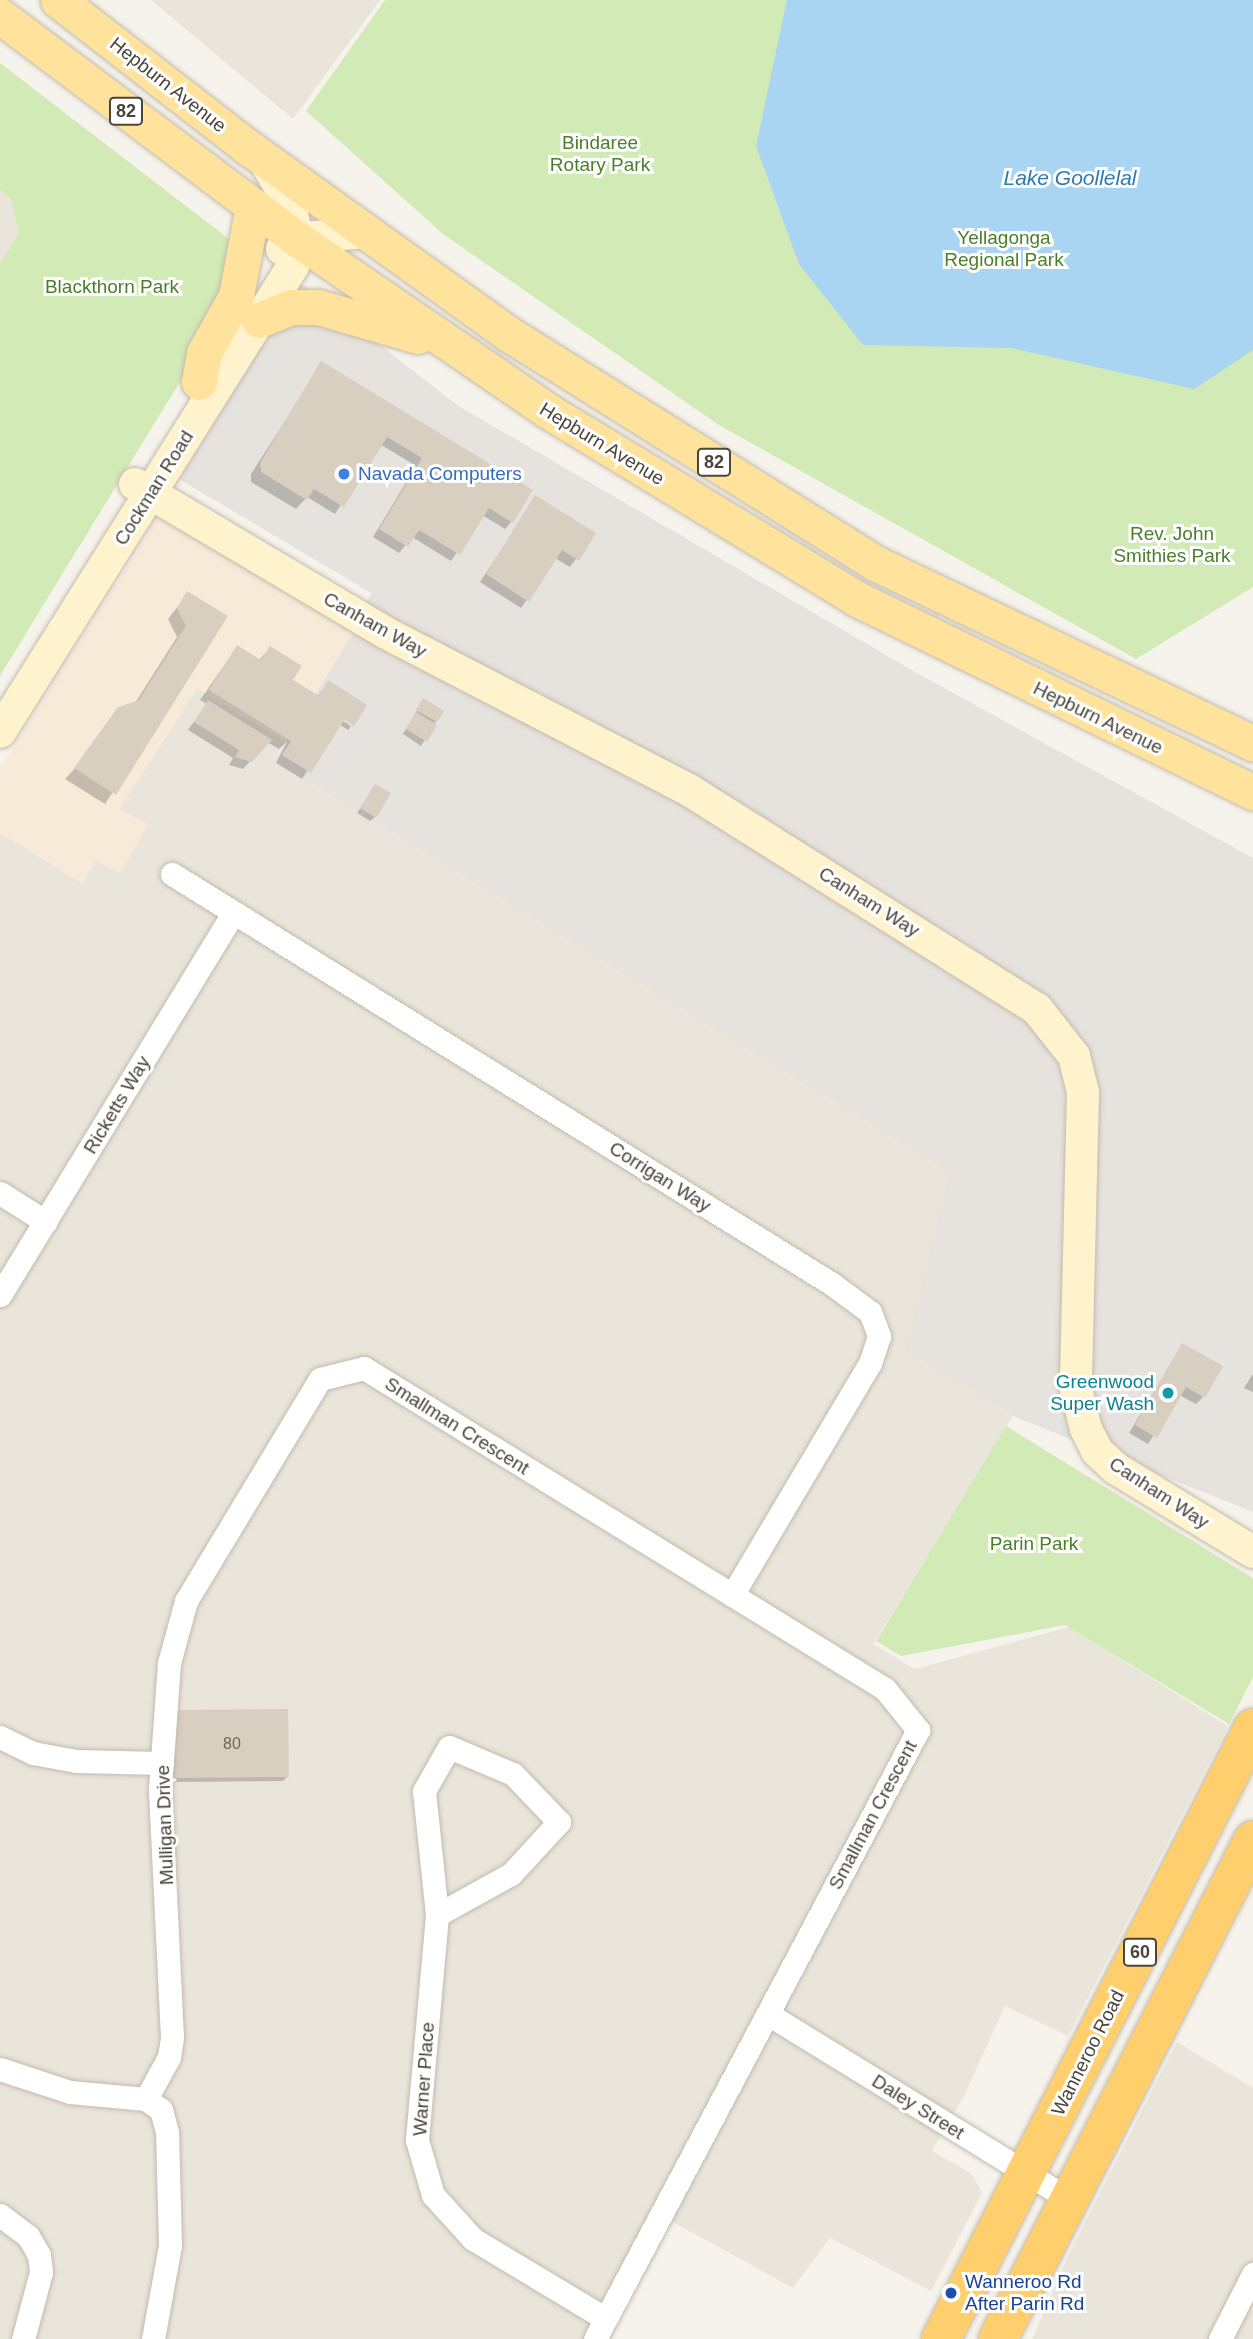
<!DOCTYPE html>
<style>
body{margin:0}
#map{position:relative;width:1253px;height:2339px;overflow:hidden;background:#f6f3ec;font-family:Helvetica,sans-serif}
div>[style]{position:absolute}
.residential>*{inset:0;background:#eae5da}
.commercial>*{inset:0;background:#f7ead8}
.industrial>*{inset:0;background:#e6e2dd}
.green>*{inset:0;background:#d2eab5}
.water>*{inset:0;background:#a9d4f2}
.shadow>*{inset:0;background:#0003}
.building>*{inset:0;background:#d8cfc1}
.roads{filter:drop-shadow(0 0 2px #c2bbae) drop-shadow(0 0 2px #c2bbae)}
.street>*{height:23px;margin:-11.5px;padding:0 11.5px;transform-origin:11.5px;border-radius:11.5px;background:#fff}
.secondary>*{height:32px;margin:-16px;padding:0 16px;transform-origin:16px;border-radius:16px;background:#fff3cd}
.primary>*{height:35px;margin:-17.5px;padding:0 17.5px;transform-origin:17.5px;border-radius:17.5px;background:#ffe39c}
.highway>*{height:38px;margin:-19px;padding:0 19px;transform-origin:19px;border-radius:19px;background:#ffcf6e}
.dots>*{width:19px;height:19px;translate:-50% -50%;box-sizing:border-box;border:4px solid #fff;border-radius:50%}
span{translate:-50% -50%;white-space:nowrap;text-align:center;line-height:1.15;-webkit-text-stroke:6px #fff;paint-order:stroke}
.number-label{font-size:16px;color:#6e675b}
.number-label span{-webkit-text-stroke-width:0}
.shield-label span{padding:2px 5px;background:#fff;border:2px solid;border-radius:5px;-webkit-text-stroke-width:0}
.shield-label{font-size:18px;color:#4b4439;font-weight:700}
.street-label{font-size:19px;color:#4b4439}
.park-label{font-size:19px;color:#4a7f2a}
.shop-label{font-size:19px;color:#366cbe}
.left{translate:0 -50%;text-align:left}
.culture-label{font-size:19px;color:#0d838f}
.right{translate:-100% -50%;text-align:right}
.transit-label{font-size:19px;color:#164399}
.water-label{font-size:21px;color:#2e7ab2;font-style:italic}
</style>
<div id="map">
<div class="residential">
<i style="clip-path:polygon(151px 0,380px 0,293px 119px)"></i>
<i style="clip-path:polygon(0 190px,11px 198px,19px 233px,0 263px)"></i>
<i style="clip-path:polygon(197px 688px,285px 741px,274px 761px,949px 1173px,907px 1350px,1013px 1416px,873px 1644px,915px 1669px,1069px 1627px,1228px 1726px,1068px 2036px,1005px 2006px,963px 2098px,932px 2151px,972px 2174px,982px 2193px,931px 2291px,830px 2238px,793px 2288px,671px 2221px,610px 2339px,0 2339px,0 833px,83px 883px,120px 808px)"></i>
<i style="clip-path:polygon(1177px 2042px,1253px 2088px,1253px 2339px,1032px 2339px,1070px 2252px)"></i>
</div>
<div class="commercial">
<i style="clip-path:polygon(157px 505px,356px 628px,285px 741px,197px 688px,120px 808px,148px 825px,120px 873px,96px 861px,82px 883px,0 833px,0 768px,149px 532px)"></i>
</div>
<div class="industrial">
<i style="clip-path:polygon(299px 282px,457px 405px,915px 672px,1253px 858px,1253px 1512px,1013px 1416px,906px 1351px,949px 1173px,274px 761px,356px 628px,371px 593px,179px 479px)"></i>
</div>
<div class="green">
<i style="clip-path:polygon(385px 0,1253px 0,1253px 587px,1136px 659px,719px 425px,443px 234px,306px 111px)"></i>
<i style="clip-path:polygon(0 63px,255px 259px,0 676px,0 263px,19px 233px,11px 199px,0 190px)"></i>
<i style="clip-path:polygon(1006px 1426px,1253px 1578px,1253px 1677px,1229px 1724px,1065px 1625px,901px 1656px,876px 1641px)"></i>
</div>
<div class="water">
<i style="clip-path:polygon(787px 0,1253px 0,1253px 350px,1194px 389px,1011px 348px,863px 345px,799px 264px,756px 146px)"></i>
</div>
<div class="shadow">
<i style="clip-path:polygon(322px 364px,530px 491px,512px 521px,505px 529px,482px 515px,451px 561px,412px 537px,399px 553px,373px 537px,416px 466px,380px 444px,335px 514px,307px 497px,296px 509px,251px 482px,251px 474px)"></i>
<i style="clip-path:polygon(536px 497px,594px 534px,570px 567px,555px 558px,521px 608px,480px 582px)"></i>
<i style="clip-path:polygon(188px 593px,226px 616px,105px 804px,65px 779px,135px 703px,177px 637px,168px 619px)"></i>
<i style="clip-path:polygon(237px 647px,259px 660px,270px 648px,290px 680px,317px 697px,328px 683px,341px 720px,351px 726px,348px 730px,339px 724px,302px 779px,276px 763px,287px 742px,279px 749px,267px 742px,243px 769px,229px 765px,233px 758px,188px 730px,207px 704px,200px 700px)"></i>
<i style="clip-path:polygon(422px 702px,442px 711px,421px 746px,403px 734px)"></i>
<i style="clip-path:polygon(376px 786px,375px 817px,370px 821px,357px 813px)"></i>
<i style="clip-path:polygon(1182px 1345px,1203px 1397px,1196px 1404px,1179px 1395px,1148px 1444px,1129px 1433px)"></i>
<i style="clip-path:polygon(1253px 1374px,1253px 1392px,1244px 1388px)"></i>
<i style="clip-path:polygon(171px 1717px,288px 1776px,283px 1781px,171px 1782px)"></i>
</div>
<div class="building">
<i style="clip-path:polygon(321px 361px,533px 490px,513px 523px,489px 508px,460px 555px,419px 530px,408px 547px,379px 529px,422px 458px,387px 437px,344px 507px,314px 489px,307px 500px,261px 472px,260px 463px)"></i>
<i style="clip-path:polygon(535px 495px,596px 533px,579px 561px,562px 550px,529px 602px,486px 574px)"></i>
<i style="clip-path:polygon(187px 591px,228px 616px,116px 795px,74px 768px,118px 707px,139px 700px,186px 626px,177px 608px)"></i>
<i style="clip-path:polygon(237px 645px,261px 660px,270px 646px,302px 666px,293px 680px,319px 696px,328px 680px,367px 705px,354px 726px,344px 720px,311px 773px,282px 755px,291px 741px,209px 690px)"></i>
<i style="clip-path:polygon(423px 698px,444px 711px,437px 722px,416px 710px)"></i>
<i style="clip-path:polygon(208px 700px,272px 740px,252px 762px,235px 757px,239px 750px,194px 722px)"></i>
<i style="clip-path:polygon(416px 712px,437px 725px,427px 742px,406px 729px)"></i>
<i style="clip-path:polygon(375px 784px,391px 793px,376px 818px,360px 808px)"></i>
<i style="clip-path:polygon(1182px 1343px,1223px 1366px,1205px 1398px,1186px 1387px,1157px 1438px,1135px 1425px)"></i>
<i style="clip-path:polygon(288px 1709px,289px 1777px,175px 1778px,174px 1710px)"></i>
</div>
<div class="roads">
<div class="street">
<i style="left:172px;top:874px;width:777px;rotate:31.85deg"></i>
<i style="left:832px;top:1284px;width:47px;rotate:36.4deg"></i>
<i style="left:870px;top:1312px;width:26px;rotate:69deg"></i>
<i style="left:879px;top:1336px;width:28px;rotate:108deg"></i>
<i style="left:870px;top:1363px;width:270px;rotate:120.7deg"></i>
<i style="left:0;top:1193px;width:54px;rotate:32.2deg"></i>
<i style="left:0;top:1295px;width:447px;rotate:-58.6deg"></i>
<i style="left:0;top:1737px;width:37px;rotate:26deg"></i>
<i style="left:33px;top:1753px;width:44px;rotate:10.5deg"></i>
<i style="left:76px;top:1761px;width:86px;rotate:1.3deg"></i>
<i style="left:437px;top:1915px;width:85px;rotate:-29deg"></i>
<i style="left:511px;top:1874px;width:71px;rotate:-47.3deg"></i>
<i style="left:559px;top:1822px;width:66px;rotate:-133.8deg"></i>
<i style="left:513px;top:1774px;width:69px;rotate:-157.1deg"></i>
<i style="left:449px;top:1747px;width:51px;rotate:119.6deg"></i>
<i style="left:424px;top:1791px;width:125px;rotate:84deg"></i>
<i style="left:437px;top:1915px;width:226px;rotate:95.1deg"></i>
<i style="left:417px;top:2140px;width:57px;rotate:73.8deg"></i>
<i style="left:433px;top:2195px;width:59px;rotate:47.7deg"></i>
<i style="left:473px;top:2239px;width:155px;rotate:31deg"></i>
<i style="left:768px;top:2014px;width:355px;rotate:31.6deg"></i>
<i style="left:0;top:2069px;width:74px;rotate:18.2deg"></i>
<i style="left:70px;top:2092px;width:76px;rotate:5.3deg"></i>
<i style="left:0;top:2215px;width:35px;rotate:37deg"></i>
<i style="left:28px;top:2236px;width:22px;rotate:60deg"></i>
<i style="left:39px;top:2255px;width:17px;rotate:83deg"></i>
<i style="left:41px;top:2272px;width:69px;rotate:105deg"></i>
<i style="left:153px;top:2339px;width:96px;rotate:-79.7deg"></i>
<i style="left:170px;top:2245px;width:113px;rotate:-91.5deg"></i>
<i style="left:167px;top:2132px;width:23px;rotate:-105deg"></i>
<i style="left:161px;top:2110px;width:19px;rotate:-144deg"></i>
<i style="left:146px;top:2099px;width:48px;rotate:-61.3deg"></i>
<i style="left:169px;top:2057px;width:20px;rotate:-81deg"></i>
<i style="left:172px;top:2037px;width:249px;rotate:-92.8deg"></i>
<i style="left:160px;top:1788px;width:125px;rotate:-85.9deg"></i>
<i style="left:169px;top:1663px;width:64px;rotate:-74.7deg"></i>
<i style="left:186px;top:1601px;width:259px;rotate:-58.9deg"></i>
<i style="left:320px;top:1379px;width:45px;rotate:-14deg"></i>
<i style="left:364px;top:1368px;width:612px;rotate:31.64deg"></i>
<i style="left:885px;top:1689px;width:53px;rotate:51.2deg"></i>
<i style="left:918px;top:1730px;width:689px;rotate:117.94deg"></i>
<i style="left:1220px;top:2339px;width:73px;rotate:-63.1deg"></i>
</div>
<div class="secondary">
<i style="left:282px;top:249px;width:18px;rotate:-34deg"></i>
<i style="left:297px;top:239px;width:67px;rotate:-6deg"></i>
<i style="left:135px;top:484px;width:292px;rotate:30.7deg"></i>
<i style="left:386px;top:633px;width:341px;rotate:27.4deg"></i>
<i style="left:689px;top:790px;width:411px;rotate:32.2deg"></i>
<i style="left:1037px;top:1009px;width:60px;rotate:51.8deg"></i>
<i style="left:1074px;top:1056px;width:37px;rotate:76deg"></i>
<i style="left:1083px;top:1092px;width:297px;rotate:91.4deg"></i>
<i style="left:1076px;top:1389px;width:41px;rotate:76deg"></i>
<i style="left:1086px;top:1429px;width:25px;rotate:63deg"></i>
<i style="left:1097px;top:1451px;width:25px;rotate:43deg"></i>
<i style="left:1115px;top:1468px;width:162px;rotate:31.3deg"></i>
<i style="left:0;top:732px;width:550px;rotate:-57.84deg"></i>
<i style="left:293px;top:266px;width:27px;rotate:-82deg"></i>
<i style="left:297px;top:239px;width:36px;rotate:-101deg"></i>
<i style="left:290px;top:204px;width:53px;rotate:-120.4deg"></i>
</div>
<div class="primary">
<i style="left:58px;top:0;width:242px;rotate:37.8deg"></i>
<i style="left:249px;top:148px;width:323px;rotate:35.6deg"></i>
<i style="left:512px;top:336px;width:428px;rotate:32deg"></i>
<i style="left:875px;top:563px;width:419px;rotate:25.5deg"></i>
<i style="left:0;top:16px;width:371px;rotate:36.9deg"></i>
<i style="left:297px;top:239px;width:304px;rotate:34.4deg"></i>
<i style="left:548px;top:411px;width:362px;rotate:31.3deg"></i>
<i style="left:857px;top:599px;width:441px;rotate:26deg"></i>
<i style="left:259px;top:320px;width:35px;rotate:-22deg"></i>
<i style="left:292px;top:307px;width:26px"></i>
<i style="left:318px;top:307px;width:104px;rotate:16.2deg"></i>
<i style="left:199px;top:382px;width:29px;rotate:-80deg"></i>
<i style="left:204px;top:353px;width:65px;rotate:-60.7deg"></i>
<i style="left:236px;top:296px;width:92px;rotate:-79.3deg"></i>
</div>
<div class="highway">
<i style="left:941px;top:2339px;width:686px;rotate:-62.95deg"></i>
<i style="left:998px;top:2339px;width:560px;rotate:-62.93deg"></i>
</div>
</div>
<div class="dots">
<i style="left:344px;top:474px;background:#3f7fe0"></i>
<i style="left:1168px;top:1393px;background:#0f9aa8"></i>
<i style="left:951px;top:2293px;background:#1a4fb4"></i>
</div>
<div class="number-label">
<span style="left:232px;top:1744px">80</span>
</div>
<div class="shield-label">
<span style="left:126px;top:111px">82</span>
<span style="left:714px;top:462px">82</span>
<span style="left:1140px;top:1952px">60</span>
</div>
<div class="street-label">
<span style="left:168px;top:85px;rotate:38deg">Hepburn Avenue</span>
<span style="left:602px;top:444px;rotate:31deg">Hepburn Avenue</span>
<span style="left:154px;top:488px;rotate:-58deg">Cockman Road</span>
<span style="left:375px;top:625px;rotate:29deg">Canham Way</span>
<span style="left:1098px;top:718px;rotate:26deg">Hepburn Avenue</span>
<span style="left:869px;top:902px;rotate:32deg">Canham Way</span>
<span style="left:117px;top:1105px;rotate:-59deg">Ricketts Way</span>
<span style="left:660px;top:1177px;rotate:32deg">Corrigan Way</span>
<span style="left:457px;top:1426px;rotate:32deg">Smallman Crescent</span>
<span style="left:1159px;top:1493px;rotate:33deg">Canham Way</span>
<span style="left:873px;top:1815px;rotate:-62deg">Smallman Crescent</span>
<span style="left:165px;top:1825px;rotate:-92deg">Mulligan Drive</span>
<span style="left:1088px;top:2053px;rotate:-63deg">Wanneroo Road</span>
<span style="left:424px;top:2079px;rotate:-86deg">Warner Place</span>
<span style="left:918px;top:2107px;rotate:32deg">Daley Street</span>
</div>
<div class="park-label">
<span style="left:600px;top:154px">Bindaree<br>Rotary Park</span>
<span style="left:1004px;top:249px">Yellagonga<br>Regional Park</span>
<span style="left:112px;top:287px">Blackthorn Park</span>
<span style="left:1172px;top:545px">Rev. John<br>Smithies Park</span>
<span style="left:1034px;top:1544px">Parin Park</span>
</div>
<div class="shop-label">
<span class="left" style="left:358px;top:474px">Navada Computers</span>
</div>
<div class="culture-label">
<span class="right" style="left:1154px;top:1393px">Greenwood<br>Super Wash</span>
</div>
<div class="transit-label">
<span class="left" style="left:965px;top:2293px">Wanneroo Rd<br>After Parin Rd</span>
</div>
<div class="water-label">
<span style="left:1070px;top:178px">Lake Goollelal</span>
</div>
</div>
